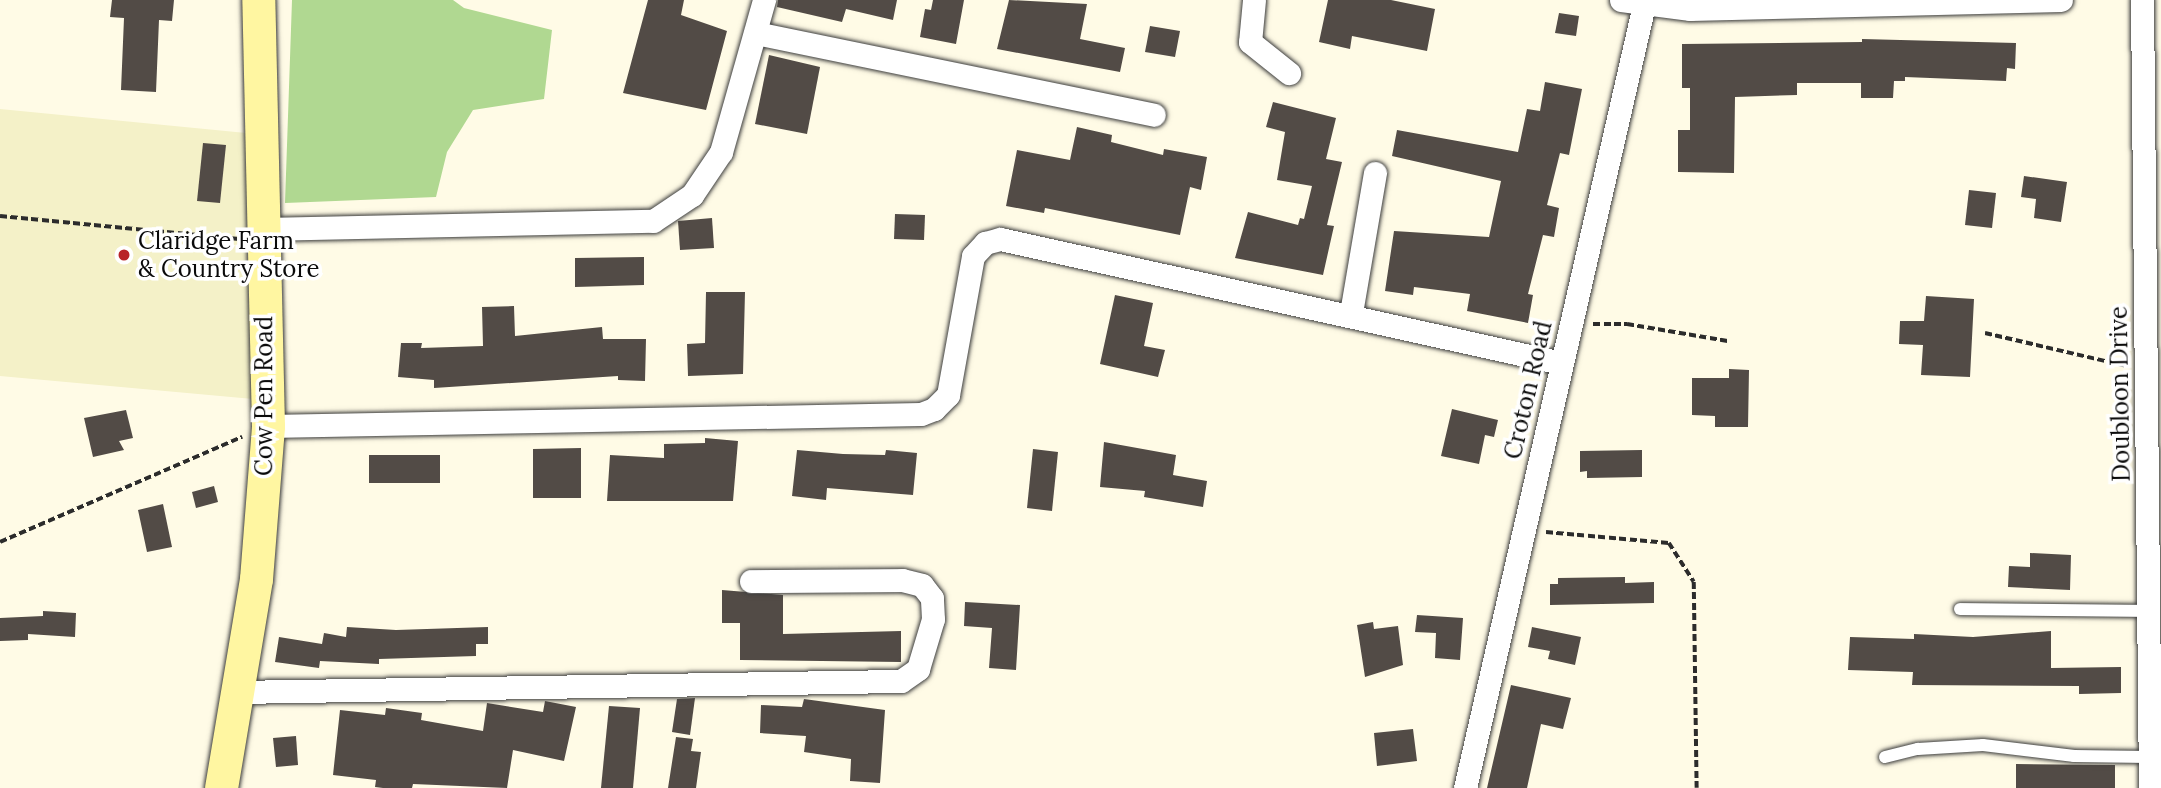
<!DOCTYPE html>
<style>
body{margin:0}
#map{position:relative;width:2161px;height:788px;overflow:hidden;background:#fffbe6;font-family:Lora,serif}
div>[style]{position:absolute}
.farmland>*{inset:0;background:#f4f1c8}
.forest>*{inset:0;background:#b0d891}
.building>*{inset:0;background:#524b46}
.path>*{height:3.5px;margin-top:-1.75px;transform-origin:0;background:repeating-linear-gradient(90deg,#2c2c2c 0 7px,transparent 0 10.5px)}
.roads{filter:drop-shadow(0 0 2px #3d3d3d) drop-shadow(0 0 2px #3d3d3d)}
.service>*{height:12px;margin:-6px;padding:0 6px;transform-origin:6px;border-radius:6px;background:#fff}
.minor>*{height:23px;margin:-11.5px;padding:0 11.5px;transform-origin:11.5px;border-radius:11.5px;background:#fff}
.secondary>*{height:33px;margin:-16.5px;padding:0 16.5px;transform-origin:16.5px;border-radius:16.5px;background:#fff6a1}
.dots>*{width:19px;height:19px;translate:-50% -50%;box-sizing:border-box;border:4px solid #fff;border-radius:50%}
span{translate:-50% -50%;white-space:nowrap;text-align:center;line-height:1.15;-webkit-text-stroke:7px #fff;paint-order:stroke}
.poi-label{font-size:24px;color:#0a0a0a}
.left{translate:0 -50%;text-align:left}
.street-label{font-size:24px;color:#0a0a0a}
</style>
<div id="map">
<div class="farmland">
<i style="clip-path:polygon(0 109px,246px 133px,253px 399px,0 376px)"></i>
</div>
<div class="forest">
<i style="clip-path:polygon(292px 0,453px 0,464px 8px,552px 30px,544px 99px,473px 110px,447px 152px,436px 197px,285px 203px)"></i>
</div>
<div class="building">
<i style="clip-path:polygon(112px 0,174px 0,172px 21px,159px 20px,156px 92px,121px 90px,124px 18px,110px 17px)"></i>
<i style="clip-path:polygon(648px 0,684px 0,681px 15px,727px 31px,706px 110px,623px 93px)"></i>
<i style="clip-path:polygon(778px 0,897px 0,893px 20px,846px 9px,842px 22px,777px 7px)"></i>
<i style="clip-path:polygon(933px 0,964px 0,956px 44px,920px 37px,925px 9px,931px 10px)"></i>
<i style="clip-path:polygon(1009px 0,1087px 4px,1080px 39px,1125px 48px,1120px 72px,997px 49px)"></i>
<i style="clip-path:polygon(1328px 0,1391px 0,1435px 9px,1427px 51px,1352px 36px,1350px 49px,1319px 42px)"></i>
<i style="clip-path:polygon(1559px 13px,1579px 16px,1576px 36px,1555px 33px)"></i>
<i style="clip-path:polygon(1150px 26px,1180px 31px,1175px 57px,1145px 52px)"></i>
<i style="clip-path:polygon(1862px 39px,2016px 43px,2015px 69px,2007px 68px,2006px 81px,1905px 77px,1905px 81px,1894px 81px,1893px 98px,1861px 98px,1861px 83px,1797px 83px,1797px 95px,1735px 97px,1734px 173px,1678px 172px,1678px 130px,1690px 130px,1690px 88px,1682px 88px,1682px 44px,1862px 42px)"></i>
<i style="clip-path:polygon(769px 55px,820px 67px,807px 134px,755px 124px)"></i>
<i style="clip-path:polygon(1545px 82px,1582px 89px,1569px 155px,1560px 153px,1547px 205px,1559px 208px,1554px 237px,1543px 235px,1528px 294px,1533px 295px,1528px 323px,1467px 311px,1470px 294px,1414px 287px,1413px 295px,1385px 291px,1394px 231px,1489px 237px,1501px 181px,1392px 156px,1397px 130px,1518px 152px,1527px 109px,1540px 111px)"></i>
<i style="clip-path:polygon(1273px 102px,1336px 118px,1326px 159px,1342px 162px,1327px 225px,1334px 226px,1323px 275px,1235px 258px,1248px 212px,1298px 225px,1300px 218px,1304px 219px,1312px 186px,1277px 180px,1285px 132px,1266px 127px)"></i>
<i style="clip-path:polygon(1077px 127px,1112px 135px,1111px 142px,1163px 155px,1164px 149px,1207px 157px,1201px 190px,1190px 187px,1180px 235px,1045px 208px,1044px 213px,1006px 206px,1017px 150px,1070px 160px)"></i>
<i style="clip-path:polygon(203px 143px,226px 145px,220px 203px,197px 201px)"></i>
<i style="clip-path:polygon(2024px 176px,2067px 182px,2061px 222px,2034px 218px,2036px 199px,2021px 197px)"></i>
<i style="clip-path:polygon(1969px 190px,1996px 193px,1992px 228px,1965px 225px)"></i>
<i style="clip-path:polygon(895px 214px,925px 215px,924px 240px,894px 239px)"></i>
<i style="clip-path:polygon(712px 218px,714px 248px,680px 250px,678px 221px)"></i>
<i style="clip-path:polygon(644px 257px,644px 285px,575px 287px,575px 258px)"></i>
<i style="clip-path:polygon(706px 292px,745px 292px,743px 374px,688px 376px,687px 344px,705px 343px)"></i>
<i style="clip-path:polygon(1115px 295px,1153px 303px,1144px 346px,1165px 350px,1158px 377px,1100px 364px)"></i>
<i style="clip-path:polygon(1926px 296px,1974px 299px,1970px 377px,1921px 375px,1923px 345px,1899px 344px,1900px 321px,1924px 321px)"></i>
<i style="clip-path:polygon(514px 306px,515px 336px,602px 327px,603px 339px,646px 339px,645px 381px,618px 380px,618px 376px,434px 388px,434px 380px,398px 377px,401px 343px,422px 343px,421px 348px,483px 346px,482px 307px)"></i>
<i style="clip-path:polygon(1729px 369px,1749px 370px,1748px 427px,1715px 427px,1715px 416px,1692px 415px,1692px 378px,1729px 378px)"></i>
<i style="clip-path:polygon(1452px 409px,1498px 420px,1494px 437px,1485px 435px,1479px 464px,1441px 456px)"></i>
<i style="clip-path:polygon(126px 410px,133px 438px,119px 441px,124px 450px,93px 457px,84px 418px)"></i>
<i style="clip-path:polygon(705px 438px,738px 441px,733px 501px,607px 501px,610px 455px,664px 458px,664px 444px,705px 443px)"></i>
<i style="clip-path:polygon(1104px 442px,1176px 455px,1173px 475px,1207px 481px,1203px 507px,1144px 497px,1145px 491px,1100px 487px)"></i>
<i style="clip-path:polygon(581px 448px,581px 498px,533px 498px,533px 449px)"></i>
<i style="clip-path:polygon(1033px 449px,1058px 452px,1052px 511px,1027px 508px)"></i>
<i style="clip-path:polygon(797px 450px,843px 454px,885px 455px,886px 450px,917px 453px,913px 495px,827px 488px,826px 500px,792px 496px)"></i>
<i style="clip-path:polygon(1642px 450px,1642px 477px,1587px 478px,1587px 471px,1580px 472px,1580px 451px)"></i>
<i style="clip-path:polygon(369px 455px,440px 455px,440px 483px,369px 483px)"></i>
<i style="clip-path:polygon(214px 486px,218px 502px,196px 508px,192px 492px)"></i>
<i style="clip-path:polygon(163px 504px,172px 547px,147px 552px,138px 510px)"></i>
<i style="clip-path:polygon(2030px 553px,2071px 555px,2070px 590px,2008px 587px,2009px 566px,2030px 567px)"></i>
<i style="clip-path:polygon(1625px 577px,1625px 583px,1654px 582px,1654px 603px,1550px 605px,1550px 584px,1558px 584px,1558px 578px)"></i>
<i style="clip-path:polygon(722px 590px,783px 595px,783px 634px,901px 631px,901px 662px,740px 660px,740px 623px,722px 623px)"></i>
<i style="clip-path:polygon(965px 602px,1020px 605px,1016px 670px,989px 668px,992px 628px,964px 626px)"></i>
<i style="clip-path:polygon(43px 611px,76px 613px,75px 637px,28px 634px,28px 640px,0 641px,0 618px,43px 616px)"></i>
<i style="clip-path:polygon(1417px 615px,1463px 618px,1460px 660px,1435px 658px,1436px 633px,1415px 632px)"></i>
<i style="clip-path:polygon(1373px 622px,1374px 629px,1398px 626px,1403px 665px,1365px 677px,1357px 625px)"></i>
<i style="clip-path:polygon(347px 627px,396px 630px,488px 627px,488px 644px,476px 644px,476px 656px,379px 659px,379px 664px,320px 661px,319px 668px,275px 662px,279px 637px,322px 644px,324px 633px,346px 637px)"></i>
<i style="clip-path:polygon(1532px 627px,1581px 637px,1575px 665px,1548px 659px,1550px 651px,1528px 647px)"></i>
<i style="clip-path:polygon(2051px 631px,2051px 668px,2121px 667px,2121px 693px,2079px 694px,2079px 686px,1912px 685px,1913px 672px,1848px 670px,1850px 637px,1914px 639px,1914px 634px,1973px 637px)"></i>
<i style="clip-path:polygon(1511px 685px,1571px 698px,1563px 729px,1541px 724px,1527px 788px,1487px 788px)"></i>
<i style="clip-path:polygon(695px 698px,690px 735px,672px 732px,677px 699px)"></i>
<i style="clip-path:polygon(804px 699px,885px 710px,880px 783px,850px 781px,851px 759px,804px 752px,806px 736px,760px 733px,761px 705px,802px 707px)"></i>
<i style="clip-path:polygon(545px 701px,576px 707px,564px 761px,513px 750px,507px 788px,413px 784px,412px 788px,383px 788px,375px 787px,376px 780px,333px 775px,340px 710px,385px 715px,386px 708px,422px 713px,421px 720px,483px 731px,487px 703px,543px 712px)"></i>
<i style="clip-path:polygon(609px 706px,640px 708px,633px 788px,601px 788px)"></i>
<i style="clip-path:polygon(1413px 729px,1417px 761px,1377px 766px,1374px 733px)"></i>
<i style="clip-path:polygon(296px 736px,298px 765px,276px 767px,273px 738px)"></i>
<i style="clip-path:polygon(676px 737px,693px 739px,691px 751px,701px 752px,696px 788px,668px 788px)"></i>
<i style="clip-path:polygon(2016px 764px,2115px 765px,2115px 788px,2016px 788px)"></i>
</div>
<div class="path">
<i style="left:0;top:216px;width:240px;rotate:5.5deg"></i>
<i style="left:1593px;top:324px;width:34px"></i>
<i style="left:1627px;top:324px;width:102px;rotate:9.6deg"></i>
<i style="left:1985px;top:333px;width:146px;rotate:13.1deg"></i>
<i style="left:1546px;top:532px;width:123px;rotate:5.1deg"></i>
<i style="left:1669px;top:543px;width:46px;rotate:57.3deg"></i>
<i style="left:1694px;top:582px;width:206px;rotate:89.2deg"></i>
<i style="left:0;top:542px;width:264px;rotate:-23.5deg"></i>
</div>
<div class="roads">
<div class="service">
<i style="left:1960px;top:609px;width:188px;rotate:0.6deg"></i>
<i style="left:1885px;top:757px;width:34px;rotate:-14deg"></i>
<i style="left:1918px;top:749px;width:65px;rotate:-3.5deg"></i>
<i style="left:1983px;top:745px;width:92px;rotate:6.9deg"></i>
<i style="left:2074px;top:756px;width:75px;rotate:0.8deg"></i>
</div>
<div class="minor">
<i style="left:1254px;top:0;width:42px;rotate:95.4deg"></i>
<i style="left:1250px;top:42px;width:50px;rotate:38.5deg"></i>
<i style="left:1621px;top:0;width:70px;rotate:7.4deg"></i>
<i style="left:1690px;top:9px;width:371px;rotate:-1.4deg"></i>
<i style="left:2142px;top:0;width:788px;rotate:89.42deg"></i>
<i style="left:756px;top:33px;width:406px;rotate:11.6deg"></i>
<i style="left:263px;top:229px;width:390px;rotate:-1.2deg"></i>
<i style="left:653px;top:221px;width:47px;rotate:-33.7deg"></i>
<i style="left:692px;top:195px;width:52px;rotate:-56deg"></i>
<i style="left:721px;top:152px;width:158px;rotate:-74.2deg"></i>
<i style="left:1351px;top:313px;width:142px;rotate:-80.3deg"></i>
<i style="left:268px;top:426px;width:653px;rotate:-1.05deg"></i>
<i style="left:921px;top:414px;width:14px;rotate:-21deg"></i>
<i style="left:934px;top:409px;width:20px;rotate:-45deg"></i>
<i style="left:948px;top:395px;width:141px;rotate:-79.8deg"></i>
<i style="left:973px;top:256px;width:18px;rotate:-47deg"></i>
<i style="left:985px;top:243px;width:16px;rotate:-15deg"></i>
<i style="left:1000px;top:239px;width:575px;rotate:12.46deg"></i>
<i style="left:235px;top:692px;width:666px;rotate:-0.95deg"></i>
<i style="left:901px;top:681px;width:21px;rotate:-35deg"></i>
<i style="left:918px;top:669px;width:52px;rotate:-73.3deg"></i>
<i style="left:933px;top:619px;width:21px;rotate:-93deg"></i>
<i style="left:932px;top:598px;width:16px;rotate:-128deg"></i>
<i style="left:922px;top:585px;width:21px;rotate:-166deg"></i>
<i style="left:902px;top:580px;width:151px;rotate:179.6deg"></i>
<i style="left:1465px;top:788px;width:808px;rotate:-77.13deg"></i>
</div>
<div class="secondary">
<i style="left:221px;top:788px;width:212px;rotate:-80.5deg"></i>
<i style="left:256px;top:579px;width:153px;rotate:-85.5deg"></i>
<i style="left:268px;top:426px;width:426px;rotate:-91.3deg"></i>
</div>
</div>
<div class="dots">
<i style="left:124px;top:255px;background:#b82328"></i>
</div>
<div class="poi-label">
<span class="left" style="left:138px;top:255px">Claridge Farm<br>&amp; Country Store</span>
</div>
<div class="street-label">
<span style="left:1528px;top:390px;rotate:-77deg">Croton Road</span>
<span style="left:2120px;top:394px;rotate:-91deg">Doubloon Drive</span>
<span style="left:264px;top:396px;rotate:-90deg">Cow Pen Road</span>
</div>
</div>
